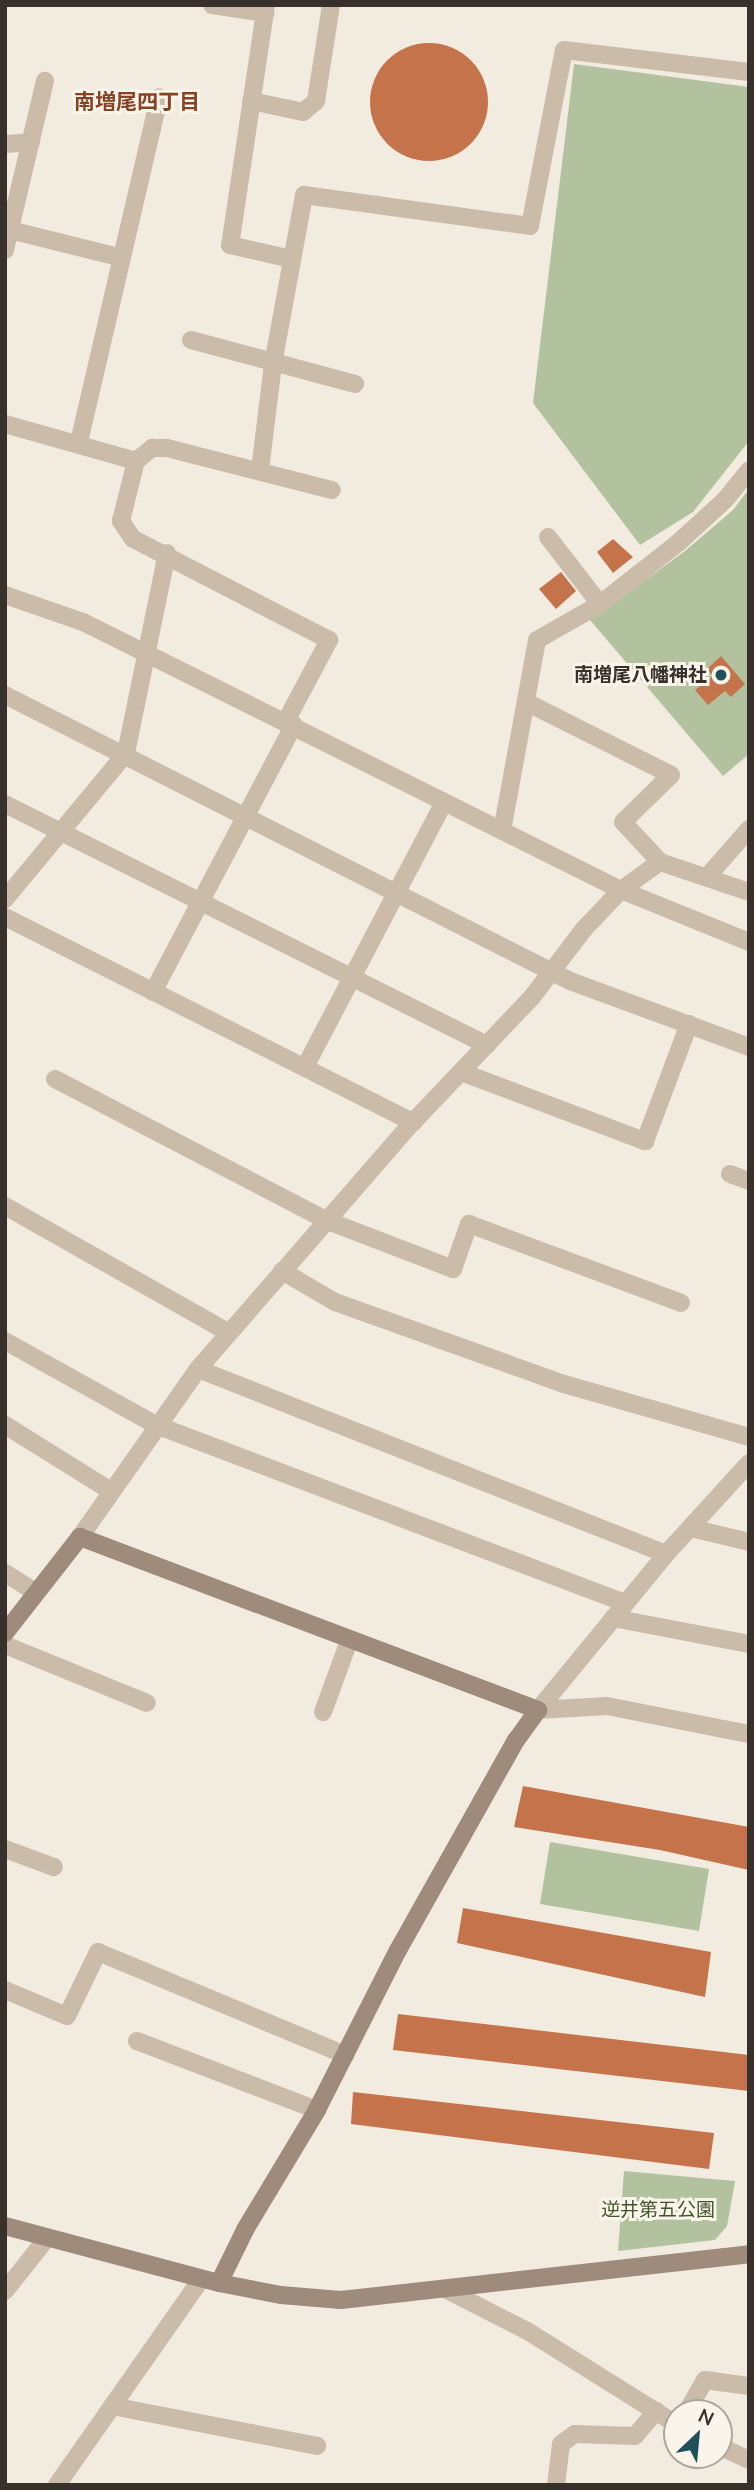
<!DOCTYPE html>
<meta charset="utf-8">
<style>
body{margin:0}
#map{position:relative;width:754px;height:2490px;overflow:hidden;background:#f2ebdf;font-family:Mulish,"Noto Sans JP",sans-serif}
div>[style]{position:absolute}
.green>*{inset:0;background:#b3c29e}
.building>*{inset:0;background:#c4734b}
.round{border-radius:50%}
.street>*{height:18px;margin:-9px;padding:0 9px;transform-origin:9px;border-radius:9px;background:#cbbcaa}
.secondary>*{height:18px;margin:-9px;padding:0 9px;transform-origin:9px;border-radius:9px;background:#9e8b7c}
.dots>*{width:19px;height:19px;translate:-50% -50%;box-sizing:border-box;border:4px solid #faf4eb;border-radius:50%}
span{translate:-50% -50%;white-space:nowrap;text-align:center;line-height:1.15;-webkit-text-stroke:6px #faf4eb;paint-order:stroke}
.poi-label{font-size:19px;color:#38302a;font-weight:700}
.right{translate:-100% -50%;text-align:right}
.park-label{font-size:19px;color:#44562e}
.neighbourhood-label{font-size:21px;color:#864424;font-weight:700}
.frame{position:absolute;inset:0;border:7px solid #38302a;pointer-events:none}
.north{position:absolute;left:663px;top:2399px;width:70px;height:70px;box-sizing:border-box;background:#faf4eb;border:2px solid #aca69e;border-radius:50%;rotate:26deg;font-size:19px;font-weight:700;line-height:28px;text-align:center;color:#38302a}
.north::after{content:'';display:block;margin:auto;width:24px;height:32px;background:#1f515a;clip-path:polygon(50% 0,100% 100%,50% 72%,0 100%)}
</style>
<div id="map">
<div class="green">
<i style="clip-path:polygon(574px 64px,749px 87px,749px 441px,693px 512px,640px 545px,533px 403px)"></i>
<i style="clip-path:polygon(749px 489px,749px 754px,723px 776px,590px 620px,685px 551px,733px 510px)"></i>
<i style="clip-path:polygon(550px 1842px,709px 1869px,699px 1931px,540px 1904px)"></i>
<i style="clip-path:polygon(624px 2171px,735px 2181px,727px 2226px,715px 2240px,618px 2251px)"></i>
</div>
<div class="building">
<i class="round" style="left:370px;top:43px;width:118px;height:118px"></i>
<i style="clip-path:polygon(613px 539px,633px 557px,613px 573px,597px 552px)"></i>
<i style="clip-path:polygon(561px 572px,576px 591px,556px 609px,539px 589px)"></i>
<i style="clip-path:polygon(721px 656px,745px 684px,731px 697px,725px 691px,708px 705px,695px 690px,713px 676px,707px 669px)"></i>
<i style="clip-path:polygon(523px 1786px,749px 1827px,749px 1870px,660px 1850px,514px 1827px)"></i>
<i style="clip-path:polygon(463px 1908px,711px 1952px,705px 1997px,457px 1943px)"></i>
<i style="clip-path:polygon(398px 2014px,749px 2055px,749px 2091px,393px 2050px)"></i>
<i style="clip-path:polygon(353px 2092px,714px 2133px,709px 2169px,351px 2124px)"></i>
</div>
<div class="street">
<i style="left:212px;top:5px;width:54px;rotate:8.6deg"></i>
<i style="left:266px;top:5px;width:243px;rotate:98.5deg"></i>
<i style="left:230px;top:245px;width:63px;rotate:12.9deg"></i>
<i style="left:251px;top:101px;width:53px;rotate:11.9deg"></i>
<i style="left:303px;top:112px;width:17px;rotate:-40deg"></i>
<i style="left:316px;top:101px;width:97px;rotate:-81.1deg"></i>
<i style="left:5px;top:144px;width:26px;rotate:-4deg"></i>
<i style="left:10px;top:230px;width:115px;rotate:14deg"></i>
<i style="left:5px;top:250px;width:174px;rotate:-76.7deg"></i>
<i style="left:191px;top:340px;width:170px;rotate:15deg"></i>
<i style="left:5px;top:424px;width:136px;rotate:15.8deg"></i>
<i style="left:79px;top:442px;width:354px;rotate:-76.9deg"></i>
<i style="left:260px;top:470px;width:107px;rotate:-83deg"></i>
<i style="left:273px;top:364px;width:172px;rotate:-79.6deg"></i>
<i style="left:304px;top:195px;width:228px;rotate:7.8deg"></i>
<i style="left:530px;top:226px;width:179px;rotate:-79.1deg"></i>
<i style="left:564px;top:50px;width:186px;rotate:6.8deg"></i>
<i style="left:548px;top:537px;width:85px;rotate:52.2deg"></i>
<i style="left:5px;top:595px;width:83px;rotate:19.1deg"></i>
<i style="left:83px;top:622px;width:601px;rotate:26.48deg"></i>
<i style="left:621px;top:890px;width:138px;rotate:22.1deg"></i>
<i style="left:5px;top:695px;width:633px;rotate:26.85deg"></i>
<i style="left:570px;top:981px;width:191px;rotate:20.2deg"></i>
<i style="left:528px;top:703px;width:160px;rotate:26.7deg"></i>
<i style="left:671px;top:775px;width:67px;rotate:135.6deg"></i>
<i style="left:623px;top:822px;width:54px;rotate:47.2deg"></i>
<i style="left:286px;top:721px;width:92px;rotate:-62deg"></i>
<i style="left:329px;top:640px;width:220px;rotate:-152.7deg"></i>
<i style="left:133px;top:539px;width:22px;rotate:-124deg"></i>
<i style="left:121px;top:521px;width:62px;rotate:-76deg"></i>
<i style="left:136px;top:461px;width:21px;rotate:-39deg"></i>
<i style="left:152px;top:448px;width:15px"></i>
<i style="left:167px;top:448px;width:170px;rotate:14.3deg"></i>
<i style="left:5px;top:804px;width:539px;rotate:26.57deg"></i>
<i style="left:502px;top:831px;width:194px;rotate:-79.6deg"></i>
<i style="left:537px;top:640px;width:73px;rotate:-29.7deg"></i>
<i style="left:600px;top:604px;width:100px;rotate:-38.1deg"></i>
<i style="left:679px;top:542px;width:62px;rotate:-42.4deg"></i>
<i style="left:725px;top:500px;width:38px;rotate:-51deg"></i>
<i style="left:707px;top:877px;width:64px;rotate:-48.8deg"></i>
<i style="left:5px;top:899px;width:190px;rotate:-50.3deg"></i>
<i style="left:126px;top:753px;width:204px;rotate:-78.4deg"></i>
<i style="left:5px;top:917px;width:457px;rotate:26.7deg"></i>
<i style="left:153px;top:992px;width:302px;rotate:-62.2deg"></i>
<i style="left:305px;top:1067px;width:299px;rotate:-62.3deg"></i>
<i style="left:461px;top:1072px;width:197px;rotate:20.6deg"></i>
<i style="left:645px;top:1141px;width:125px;rotate:-69.4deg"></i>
<i style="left:55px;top:1079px;width:308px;rotate:27.5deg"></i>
<i style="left:328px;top:1221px;width:134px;rotate:21deg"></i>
<i style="left:453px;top:1269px;width:48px;rotate:-70.4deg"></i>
<i style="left:469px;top:1224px;width:226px;rotate:20.4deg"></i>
<i style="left:730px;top:1174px;width:20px;rotate:20deg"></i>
<i style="left:5px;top:1206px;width:256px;rotate:29.5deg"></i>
<i style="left:282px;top:1271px;width:61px;rotate:30.3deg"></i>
<i style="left:335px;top:1302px;width:243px;rotate:19.7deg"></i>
<i style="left:564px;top:1384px;width:192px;rotate:16deg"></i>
<i style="left:5px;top:1341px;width:173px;rotate:29.1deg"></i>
<i style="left:156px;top:1425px;width:502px;rotate:20.78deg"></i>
<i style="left:198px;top:1369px;width:503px;rotate:21.57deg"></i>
<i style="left:5px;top:1425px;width:125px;rotate:31.9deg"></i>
<i style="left:691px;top:1528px;width:60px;rotate:13.6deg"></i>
<i style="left:80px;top:1537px;width:205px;rotate:-54.9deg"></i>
<i style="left:198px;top:1369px;width:327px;rotate:-49deg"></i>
<i style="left:413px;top:1122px;width:173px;rotate:-46.4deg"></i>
<i style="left:532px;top:997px;width:86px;rotate:-52.6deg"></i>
<i style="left:584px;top:929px;width:54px;rotate:-46.5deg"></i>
<i style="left:621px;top:890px;width:48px;rotate:-35.7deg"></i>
<i style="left:660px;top:862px;width:94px;rotate:18.6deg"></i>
<i style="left:5px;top:1573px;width:36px;rotate:32deg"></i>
<i style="left:613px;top:1618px;width:138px;rotate:10.8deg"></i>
<i style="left:5px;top:1645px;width:153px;rotate:22.2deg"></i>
<i style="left:538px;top:1710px;width:202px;rotate:-50.6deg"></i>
<i style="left:666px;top:1554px;width:123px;rotate:-47.6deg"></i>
<i style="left:538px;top:1710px;width:69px;rotate:-3.3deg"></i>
<i style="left:607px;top:1706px;width:145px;rotate:11.2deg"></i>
<i style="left:323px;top:1712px;width:76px;rotate:-69.9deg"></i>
<i style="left:5px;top:1849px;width:52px;rotate:20.2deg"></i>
<i style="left:5px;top:1990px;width:67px;rotate:22.8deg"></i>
<i style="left:67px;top:2016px;width:71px;rotate:-64.2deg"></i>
<i style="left:98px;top:1952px;width:268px;rotate:22.6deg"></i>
<i style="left:137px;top:2041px;width:193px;rotate:21deg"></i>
<i style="left:445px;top:2289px;width:94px;rotate:27.1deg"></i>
<i style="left:529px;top:2332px;width:175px;rotate:32.1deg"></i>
<i style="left:5px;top:2291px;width:68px;rotate:-51.6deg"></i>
<i style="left:112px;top:2406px;width:209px;rotate:11deg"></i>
<i style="left:686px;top:2413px;width:38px;rotate:-60deg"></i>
<i style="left:705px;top:2380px;width:44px;rotate:7.8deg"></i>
<i style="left:719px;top:2446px;width:33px;rotate:25deg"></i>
<i style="left:57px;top:2485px;width:251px;rotate:-55deg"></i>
<i style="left:556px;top:2485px;width:41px;rotate:-83deg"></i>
<i style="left:561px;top:2444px;width:17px;rotate:-36deg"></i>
<i style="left:575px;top:2434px;width:60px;rotate:1.9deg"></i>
<i style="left:635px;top:2436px;width:33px;rotate:-50deg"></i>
</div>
<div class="secondary">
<i style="left:5px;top:1633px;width:122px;rotate:-52deg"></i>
<i style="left:80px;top:1537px;width:490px;rotate:20.7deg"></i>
<i style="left:538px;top:1710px;width:37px;rotate:126deg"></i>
<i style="left:516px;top:1740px;width:241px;rotate:119.3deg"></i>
<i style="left:398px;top:1950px;width:179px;rotate:116.9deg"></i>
<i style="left:317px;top:2110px;width:140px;rotate:121deg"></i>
<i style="left:245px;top:2230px;width:59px;rotate:116.1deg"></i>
<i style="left:5px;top:2226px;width:221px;rotate:14.9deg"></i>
<i style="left:219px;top:2283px;width:63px;rotate:11deg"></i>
<i style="left:281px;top:2295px;width:60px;rotate:4.8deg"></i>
<i style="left:341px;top:2300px;width:411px;rotate:-6.4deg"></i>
</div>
<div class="dots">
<i style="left:721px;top:675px;background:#1f515a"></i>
</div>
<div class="poi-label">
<span class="right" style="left:707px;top:675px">南増尾八幡神社</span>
</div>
<div class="park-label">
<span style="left:658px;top:2210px">逆井第五公園</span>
</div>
<div class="neighbourhood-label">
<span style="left:137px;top:101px">南増尾四丁目</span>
</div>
<div class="frame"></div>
<div class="north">N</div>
</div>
